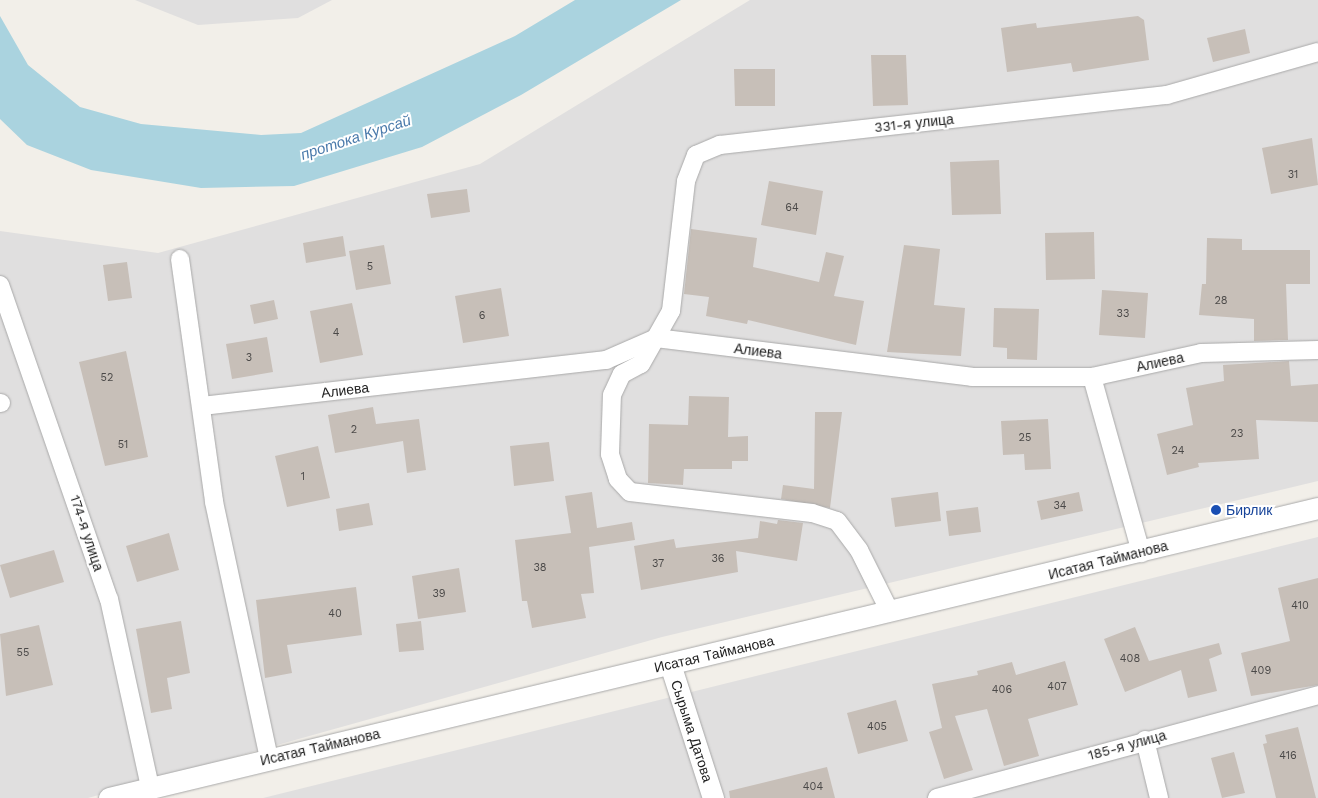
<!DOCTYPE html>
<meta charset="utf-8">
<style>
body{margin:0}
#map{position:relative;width:1318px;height:798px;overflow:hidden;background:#f2efe9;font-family:"Work Sans",sans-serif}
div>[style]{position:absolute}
.residential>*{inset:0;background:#e0dfdf}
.water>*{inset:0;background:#aad3df}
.building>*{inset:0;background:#c7bfb8}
.roads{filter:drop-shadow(0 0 1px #a9a9a9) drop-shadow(0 0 1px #a9a9a9)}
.minor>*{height:18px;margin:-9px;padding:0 9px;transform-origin:9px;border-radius:9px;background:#fff}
.tertiary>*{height:21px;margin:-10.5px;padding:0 10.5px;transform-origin:10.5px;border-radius:10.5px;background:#fff}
.dots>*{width:14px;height:14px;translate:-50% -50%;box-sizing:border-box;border:2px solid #fff;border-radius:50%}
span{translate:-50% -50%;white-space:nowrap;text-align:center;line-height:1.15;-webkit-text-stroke:4px #fff;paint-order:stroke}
.number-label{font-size:11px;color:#4b4948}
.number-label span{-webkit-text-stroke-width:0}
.street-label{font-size:14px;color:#222}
.transit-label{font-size:14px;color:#164399}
.left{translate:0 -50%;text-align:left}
.water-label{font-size:15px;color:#4a7aab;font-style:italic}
</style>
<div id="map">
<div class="residential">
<i style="clip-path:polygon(135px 0,332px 0,298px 18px,198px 25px)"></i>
<i style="clip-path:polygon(750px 0,1318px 0,1318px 481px,662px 637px,88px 798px,0 798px,0 231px,158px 253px,480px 164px)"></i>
<i style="clip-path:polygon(1318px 537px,1318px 798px,263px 798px)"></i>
</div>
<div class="water">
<i style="clip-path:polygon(575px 0,681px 0,521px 95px,422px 147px,294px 186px,201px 188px,91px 170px,27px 145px,0 119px,0 16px,28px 65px,80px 107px,141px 124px,261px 135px,301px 133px,515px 36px)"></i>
</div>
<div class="building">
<i style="clip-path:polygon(1138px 16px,1144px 20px,1149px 60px,1073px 72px,1071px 63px,1007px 72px,1001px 28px,1036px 23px,1037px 28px)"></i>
<i style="clip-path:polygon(1245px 29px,1250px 53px,1213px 62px,1207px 38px)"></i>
<i style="clip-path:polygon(871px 55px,906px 55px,908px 105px,873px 106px)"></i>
<i style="clip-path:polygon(734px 69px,775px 69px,775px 106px,735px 106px)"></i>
<i style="clip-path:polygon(1312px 138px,1318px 185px,1271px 194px,1262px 148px)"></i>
<i style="clip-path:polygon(999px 160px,1001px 214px,952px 215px,950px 162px)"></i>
<i style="clip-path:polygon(769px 181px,823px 191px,816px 235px,761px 225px)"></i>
<i style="clip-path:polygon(467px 189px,470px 212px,431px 218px,427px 194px)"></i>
<i style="clip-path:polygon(691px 229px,757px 238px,753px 267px,819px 282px,826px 252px,844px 256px,834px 296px,864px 301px,856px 345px,748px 320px,747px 324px,706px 316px,709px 297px,684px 294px)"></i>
<i style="clip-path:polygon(1094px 232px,1095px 279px,1046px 280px,1045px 233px)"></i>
<i style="clip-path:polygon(343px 236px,346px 256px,306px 263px,303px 243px)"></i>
<i style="clip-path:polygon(1207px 238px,1242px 239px,1242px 250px,1310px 250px,1310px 284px,1286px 284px,1288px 340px,1254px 341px,1254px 319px,1199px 315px,1202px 284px,1206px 284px)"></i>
<i style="clip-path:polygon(384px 245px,391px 284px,356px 290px,349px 251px)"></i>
<i style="clip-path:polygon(904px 245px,940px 249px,934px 305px,965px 308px,961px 356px,887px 352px)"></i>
<i style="clip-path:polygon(127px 262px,132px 298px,108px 301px,103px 265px)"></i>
<i style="clip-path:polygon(501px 288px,509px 336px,463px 343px,455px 296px)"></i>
<i style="clip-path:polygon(1102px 290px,1148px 293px,1145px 338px,1099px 335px)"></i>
<i style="clip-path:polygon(274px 300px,278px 319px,254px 324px,250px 305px)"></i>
<i style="clip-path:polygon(352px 303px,363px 355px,320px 363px,310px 311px)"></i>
<i style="clip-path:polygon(994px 308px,1039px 309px,1037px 360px,1007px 359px,1007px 348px,993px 347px)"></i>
<i style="clip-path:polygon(267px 337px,273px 372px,232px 379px,226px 344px)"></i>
<i style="clip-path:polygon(126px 351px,148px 457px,105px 466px,79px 362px)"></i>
<i style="clip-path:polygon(1289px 361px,1291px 386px,1318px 384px,1318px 422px,1256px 420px,1259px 459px,1198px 463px,1199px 467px,1167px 475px,1157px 434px,1193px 425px,1186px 388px,1224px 381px,1223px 365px)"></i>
<i style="clip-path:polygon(689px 396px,729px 397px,728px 437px,748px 436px,748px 461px,732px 461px,732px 469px,684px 469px,683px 485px,648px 483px,649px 424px,688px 425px)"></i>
<i style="clip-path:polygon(373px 407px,376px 424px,419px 419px,426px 470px,407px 473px,403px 441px,335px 453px,328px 415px)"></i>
<i style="clip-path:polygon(815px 412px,842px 412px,830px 508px,781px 499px,783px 485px,814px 489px)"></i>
<i style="clip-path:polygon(1048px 419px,1051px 469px,1025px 470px,1024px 454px,1003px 455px,1001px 421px)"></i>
<i style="clip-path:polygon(549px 442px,554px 481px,514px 486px,510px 446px)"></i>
<i style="clip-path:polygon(318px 446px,330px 498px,287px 507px,275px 456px)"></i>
<i style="clip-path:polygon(592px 492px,597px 528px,632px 522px,635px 540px,589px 547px,594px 593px,581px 594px,586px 618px,532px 628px,527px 601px,522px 601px,515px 540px,571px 533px,565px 496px)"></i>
<i style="clip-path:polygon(938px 492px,941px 521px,895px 527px,891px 498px)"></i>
<i style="clip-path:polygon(1079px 492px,1083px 511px,1041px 520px,1037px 501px)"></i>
<i style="clip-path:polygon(369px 503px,373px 525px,339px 531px,336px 509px)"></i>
<i style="clip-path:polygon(978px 507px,981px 532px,949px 536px,946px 511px)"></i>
<i style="clip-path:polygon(778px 520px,803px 523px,797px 561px,736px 551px,738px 572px,641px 590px,634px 546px,674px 539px,676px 548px,758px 538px,760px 521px,777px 524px)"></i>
<i style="clip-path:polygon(169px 533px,179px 570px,137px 582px,126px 546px)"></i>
<i style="clip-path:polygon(54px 550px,64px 582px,10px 598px,0 565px)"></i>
<i style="clip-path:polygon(459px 568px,466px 612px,418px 619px,412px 576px)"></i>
<i style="clip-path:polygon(1318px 578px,1318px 685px,1251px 696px,1241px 653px,1290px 641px,1278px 588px)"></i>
<i style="clip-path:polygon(356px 587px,362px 635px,287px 645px,292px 673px,265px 678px,256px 600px)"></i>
<i style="clip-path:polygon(181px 621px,190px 673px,167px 678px,172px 709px,151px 713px,136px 629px)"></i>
<i style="clip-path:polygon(421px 621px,424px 650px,399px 652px,396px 624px)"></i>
<i style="clip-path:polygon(39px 625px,53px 685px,6px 696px,0 634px)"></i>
<i style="clip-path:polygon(1135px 627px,1149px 661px,1219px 643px,1222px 654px,1209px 659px,1217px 691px,1188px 698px,1181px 670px,1125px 692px,1104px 639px)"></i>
<i style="clip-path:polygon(1065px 661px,1078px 705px,1028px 719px,1039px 756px,1004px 766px,987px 709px,955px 716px,973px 770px,944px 779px,929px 732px,942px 728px,932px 684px,978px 675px,977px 671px,1012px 662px,1016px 675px)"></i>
<i style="clip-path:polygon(896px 700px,908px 741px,858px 754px,847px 713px)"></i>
<i style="clip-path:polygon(1298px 727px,1316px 798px,1276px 798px,1263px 744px,1267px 743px,1265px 735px)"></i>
<i style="clip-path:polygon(1234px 752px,1245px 793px,1222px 798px,1211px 758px)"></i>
<i style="clip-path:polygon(827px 767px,835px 798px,730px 798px,729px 791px)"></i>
</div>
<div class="roads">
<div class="minor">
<i style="left:180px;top:259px;width:245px;rotate:82deg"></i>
<i style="left:214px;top:502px;width:263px;rotate:77.9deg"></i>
<i style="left:0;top:285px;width:332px;rotate:70.9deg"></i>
<i style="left:109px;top:599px;width:192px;rotate:77.7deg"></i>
<i style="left:1092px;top:377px;width:183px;rotate:74.4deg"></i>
<i style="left:0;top:403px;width:1px"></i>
<i style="left:202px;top:406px;width:407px;rotate:-6.5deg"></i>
<i style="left:606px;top:360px;width:55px;rotate:-23.7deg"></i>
<i style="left:656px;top:338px;width:318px;rotate:7deg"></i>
<i style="left:972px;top:377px;width:120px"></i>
<i style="left:1092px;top:377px;width:112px;rotate:-12.4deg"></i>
<i style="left:1201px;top:353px;width:117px;rotate:-1.5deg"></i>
<i style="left:890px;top:612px;width:69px;rotate:-116.6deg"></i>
<i style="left:859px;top:550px;width:36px;rotate:-127deg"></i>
<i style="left:837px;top:521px;width:26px;rotate:-162deg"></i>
<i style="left:812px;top:513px;width:183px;rotate:-173.4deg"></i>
<i style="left:630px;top:492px;width:18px;rotate:-133deg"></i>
<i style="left:618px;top:479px;width:26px;rotate:-108deg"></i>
<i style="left:610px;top:454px;width:59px;rotate:-88.1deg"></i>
<i style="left:612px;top:395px;width:23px;rotate:-65deg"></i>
<i style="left:622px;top:374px;width:21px;rotate:-28deg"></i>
<i style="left:641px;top:364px;width:61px;rotate:-60.5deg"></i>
<i style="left:671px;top:311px;width:131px;rotate:-83.4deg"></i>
<i style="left:686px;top:181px;width:28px;rotate:-69deg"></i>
<i style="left:696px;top:155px;width:26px;rotate:-23deg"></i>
<i style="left:720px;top:145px;width:450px;rotate:-6.4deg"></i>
<i style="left:1167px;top:95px;width:157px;rotate:-15.9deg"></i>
<i style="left:1145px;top:740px;width:60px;rotate:76.4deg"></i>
<i style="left:937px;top:798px;width:395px;rotate:-15.1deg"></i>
</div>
<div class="tertiary">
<i style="left:670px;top:664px;width:141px;rotate:72.2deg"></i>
<i style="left:109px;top:798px;width:1243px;rotate:-13.49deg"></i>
</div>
</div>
<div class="dots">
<i style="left:1216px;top:510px;background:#1a4fb4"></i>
</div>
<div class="number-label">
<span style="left:1293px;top:175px">31</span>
<span style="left:792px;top:208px">64</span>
<span style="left:370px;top:267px">5</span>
<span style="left:1221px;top:301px">28</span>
<span style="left:1123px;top:314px">33</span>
<span style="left:482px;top:316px">6</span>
<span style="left:336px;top:333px">4</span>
<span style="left:249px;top:358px">3</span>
<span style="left:107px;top:378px">52</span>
<span style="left:354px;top:430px">2</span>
<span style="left:1237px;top:434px">23</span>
<span style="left:1025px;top:438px">25</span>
<span style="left:123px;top:445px">51</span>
<span style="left:1178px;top:451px">24</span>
<span style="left:303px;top:477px">1</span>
<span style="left:1060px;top:506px">34</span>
<span style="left:718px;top:559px">36</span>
<span style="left:658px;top:564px">37</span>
<span style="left:540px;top:568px">38</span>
<span style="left:439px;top:594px">39</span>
<span style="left:1300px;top:606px">410</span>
<span style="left:335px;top:614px">40</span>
<span style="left:23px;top:653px">55</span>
<span style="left:1130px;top:659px">408</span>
<span style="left:1261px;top:671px">409</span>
<span style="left:1057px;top:687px">407</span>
<span style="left:1002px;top:690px">406</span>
<span style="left:877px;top:727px">405</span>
<span style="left:1288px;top:756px">416</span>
<span style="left:813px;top:787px">404</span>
</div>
<div class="street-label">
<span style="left:914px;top:123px;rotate:-6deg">331-я улица</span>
<span style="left:758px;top:351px;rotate:7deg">Алиева</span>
<span style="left:1160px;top:362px;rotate:-12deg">Алиева</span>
<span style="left:345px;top:390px;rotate:-7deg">Алиева</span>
<span style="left:87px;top:533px;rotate:72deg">174-я улица</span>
<span style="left:1108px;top:560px;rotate:-14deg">Исатая Тайманова</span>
<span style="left:714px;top:654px;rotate:-13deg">Исатая Тайманова</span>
<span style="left:692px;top:731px;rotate:72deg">Сырыма Датова</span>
<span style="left:1127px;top:745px;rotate:-15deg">185-я улица</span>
<span style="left:320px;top:747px;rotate:-13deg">Исатая Тайманова</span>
</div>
<div class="transit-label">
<span class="left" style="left:1226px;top:510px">Бирлик</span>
</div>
<div class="water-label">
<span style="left:356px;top:138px;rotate:-18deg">протока Курсай</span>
</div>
</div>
